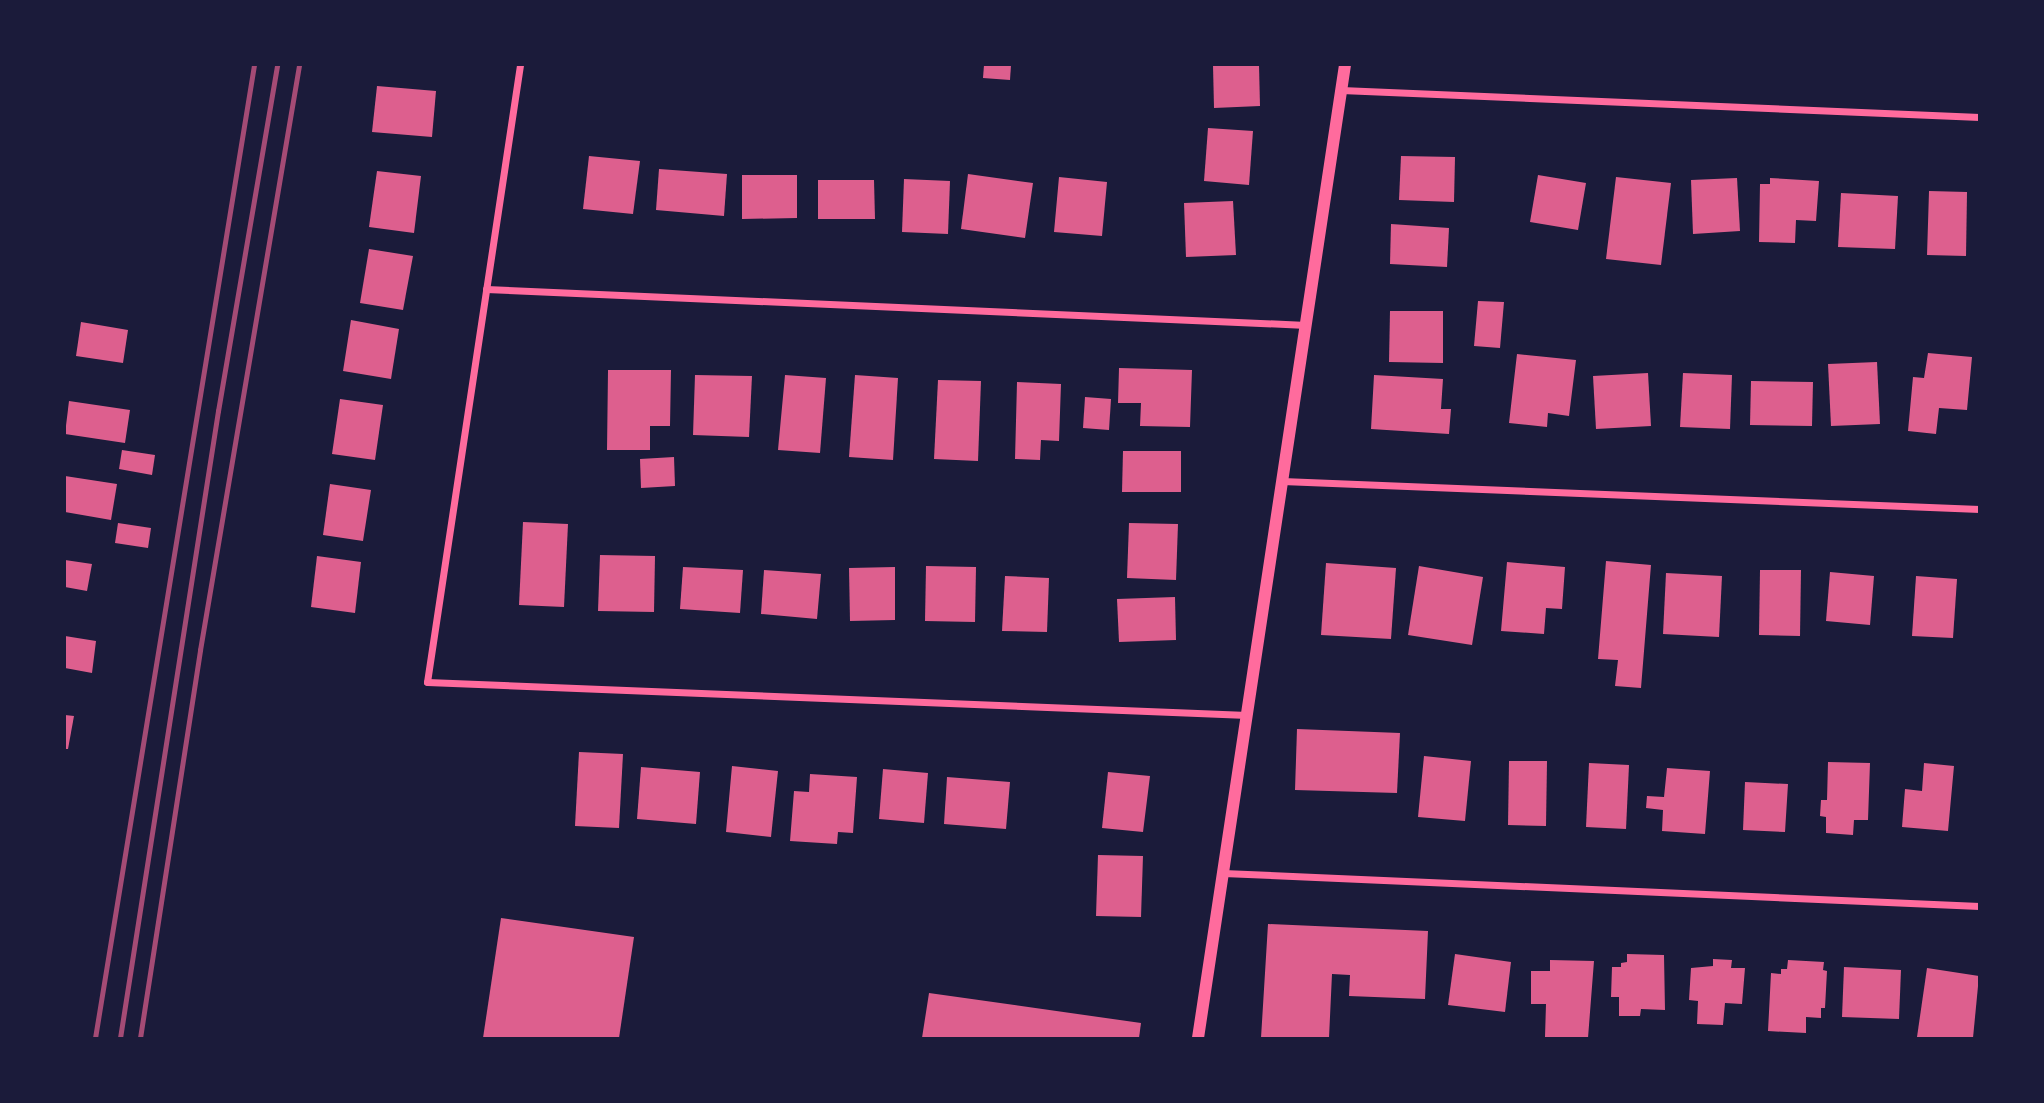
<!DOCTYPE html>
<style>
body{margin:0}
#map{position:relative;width:2044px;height:1103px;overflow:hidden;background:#1b1b3a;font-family:Signika,sans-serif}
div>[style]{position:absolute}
.building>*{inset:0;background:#dd5f8e}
.minor>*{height:7px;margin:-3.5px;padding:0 3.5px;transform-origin:3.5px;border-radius:3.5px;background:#ff6b9d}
.tertiary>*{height:12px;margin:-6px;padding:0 6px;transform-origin:6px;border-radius:6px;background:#ff6b9d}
.rail>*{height:5px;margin:-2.5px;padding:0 2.5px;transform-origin:2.5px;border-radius:2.5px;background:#a44b75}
span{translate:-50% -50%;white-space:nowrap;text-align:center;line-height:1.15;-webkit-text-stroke:5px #1b1b3a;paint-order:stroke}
.frame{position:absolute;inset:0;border:66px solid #1b1b3a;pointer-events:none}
</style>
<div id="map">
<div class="building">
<i style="clip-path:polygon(984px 65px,1011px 65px,1010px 80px,983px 78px)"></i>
<i style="clip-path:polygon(1213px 65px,1259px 65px,1260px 106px,1214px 108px)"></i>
<i style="clip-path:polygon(377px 86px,436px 91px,432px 137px,372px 132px)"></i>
<i style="clip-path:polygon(1208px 128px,1253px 131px,1249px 185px,1204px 181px)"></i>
<i style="clip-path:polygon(589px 156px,640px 161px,633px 214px,583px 209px)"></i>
<i style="clip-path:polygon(1401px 156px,1455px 157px,1454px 202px,1399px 200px)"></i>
<i style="clip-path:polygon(659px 169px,727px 174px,724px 216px,656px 210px)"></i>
<i style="clip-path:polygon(377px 171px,421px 176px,414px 233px,369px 227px)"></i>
<i style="clip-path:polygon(968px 174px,1033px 183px,1025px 238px,961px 229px)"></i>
<i style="clip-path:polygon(742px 175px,797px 175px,797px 218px,742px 219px)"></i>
<i style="clip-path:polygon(1538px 175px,1586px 183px,1578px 230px,1530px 222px)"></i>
<i style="clip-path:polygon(1059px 177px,1107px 182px,1102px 236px,1054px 232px)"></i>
<i style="clip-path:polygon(1616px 177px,1671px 183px,1661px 265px,1606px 259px)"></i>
<i style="clip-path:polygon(1737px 178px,1740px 231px,1693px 234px,1691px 180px)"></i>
<i style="clip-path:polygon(1770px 178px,1819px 181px,1816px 221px,1796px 220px,1795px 243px,1759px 242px,1760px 184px,1770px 184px)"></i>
<i style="clip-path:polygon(904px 179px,950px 181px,948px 234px,902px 232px)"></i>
<i style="clip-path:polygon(818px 180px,874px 180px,875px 219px,818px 219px)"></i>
<i style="clip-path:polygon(1929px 191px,1967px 192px,1966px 256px,1927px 255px)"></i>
<i style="clip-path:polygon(1841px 193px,1898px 196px,1895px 249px,1838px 247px)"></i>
<i style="clip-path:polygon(1233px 201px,1236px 255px,1186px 257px,1184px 203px)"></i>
<i style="clip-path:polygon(1391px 224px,1449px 228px,1447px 267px,1390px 264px)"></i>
<i style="clip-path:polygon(369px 249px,413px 256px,403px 310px,360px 303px)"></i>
<i style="clip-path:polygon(1478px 301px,1504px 302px,1500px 348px,1474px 346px)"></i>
<i style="clip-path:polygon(1390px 311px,1443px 311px,1443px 363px,1389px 362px)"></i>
<i style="clip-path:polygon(351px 320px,399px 329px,391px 379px,343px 371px)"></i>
<i style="clip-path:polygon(81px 322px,128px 330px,123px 363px,76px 356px)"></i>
<i style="clip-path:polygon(1928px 353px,1972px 357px,1967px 410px,1939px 408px,1936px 434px,1908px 431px,1913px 377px,1924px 378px)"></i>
<i style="clip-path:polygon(1517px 354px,1576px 360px,1569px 416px,1548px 413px,1547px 427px,1509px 423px)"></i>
<i style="clip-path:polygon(1877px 362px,1880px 424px,1831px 426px,1828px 364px)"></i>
<i style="clip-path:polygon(1119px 368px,1192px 370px,1190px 427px,1140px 426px,1141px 403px,1118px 403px)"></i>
<i style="clip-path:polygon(608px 370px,671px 370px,670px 426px,650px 426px,650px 450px,607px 450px)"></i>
<i style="clip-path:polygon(1648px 373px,1651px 426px,1596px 429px,1593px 376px)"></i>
<i style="clip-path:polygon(1683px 373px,1732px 375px,1730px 429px,1680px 427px)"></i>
<i style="clip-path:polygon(695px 375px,752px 376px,749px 437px,693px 435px)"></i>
<i style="clip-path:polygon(785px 375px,826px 378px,820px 453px,778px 450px)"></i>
<i style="clip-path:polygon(855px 375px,898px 378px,893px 460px,849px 457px)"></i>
<i style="clip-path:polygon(1374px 375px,1443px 379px,1441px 409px,1451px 409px,1449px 434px,1371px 429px)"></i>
<i style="clip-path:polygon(938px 380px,981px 381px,978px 461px,934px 459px)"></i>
<i style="clip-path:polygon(1751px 381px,1813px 382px,1812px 426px,1750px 425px)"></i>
<i style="clip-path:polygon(1017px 382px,1061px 384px,1059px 441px,1041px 440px,1040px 460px,1015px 459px)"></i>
<i style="clip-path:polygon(1085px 397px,1111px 399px,1109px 430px,1083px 428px)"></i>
<i style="clip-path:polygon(340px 399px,383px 405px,375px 460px,332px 454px)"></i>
<i style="clip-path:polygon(69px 401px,130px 410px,125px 443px,65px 434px)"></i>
<i style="clip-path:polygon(122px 450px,155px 455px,152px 475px,119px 469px)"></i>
<i style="clip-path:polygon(1123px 451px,1181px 451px,1181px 492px,1122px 492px)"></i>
<i style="clip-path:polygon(674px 457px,675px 486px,641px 488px,640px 459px)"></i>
<i style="clip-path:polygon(65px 476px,117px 484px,111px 520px,65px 512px)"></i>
<i style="clip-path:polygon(330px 484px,371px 490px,363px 541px,323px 535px)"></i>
<i style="clip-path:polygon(523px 522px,568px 524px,564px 607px,519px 605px)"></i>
<i style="clip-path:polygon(118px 523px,151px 528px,148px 548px,115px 543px)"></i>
<i style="clip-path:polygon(1129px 523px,1178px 524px,1176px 580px,1127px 578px)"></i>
<i style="clip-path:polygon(600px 555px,655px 556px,654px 612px,598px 611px)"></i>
<i style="clip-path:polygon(317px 556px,361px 562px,355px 613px,311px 607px)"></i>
<i style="clip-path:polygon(65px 560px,92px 564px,87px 591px,65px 587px)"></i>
<i style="clip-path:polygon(1606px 561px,1651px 565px,1641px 688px,1615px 686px,1618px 660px,1598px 659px)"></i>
<i style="clip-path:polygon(1507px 562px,1565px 567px,1562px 609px,1546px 608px,1544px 634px,1501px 631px)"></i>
<i style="clip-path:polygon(1326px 563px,1396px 568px,1391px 639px,1321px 635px)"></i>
<i style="clip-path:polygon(926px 566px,976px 567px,975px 622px,925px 621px)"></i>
<i style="clip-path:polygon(1419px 566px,1483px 577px,1472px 645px,1408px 635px)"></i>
<i style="clip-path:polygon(683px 567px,743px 570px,740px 613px,680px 609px)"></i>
<i style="clip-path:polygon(895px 567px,895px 620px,850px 621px,849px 568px)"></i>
<i style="clip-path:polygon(764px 570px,821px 574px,817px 619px,761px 614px)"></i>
<i style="clip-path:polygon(1760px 570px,1801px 570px,1800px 636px,1759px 635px)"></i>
<i style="clip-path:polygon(1830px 572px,1874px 576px,1870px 625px,1826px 621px)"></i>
<i style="clip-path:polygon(1666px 573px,1722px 576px,1719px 637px,1663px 634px)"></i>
<i style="clip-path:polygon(1005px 576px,1049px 578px,1047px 632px,1002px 631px)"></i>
<i style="clip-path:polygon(1916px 576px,1957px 579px,1953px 638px,1912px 636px)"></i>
<i style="clip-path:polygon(1175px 597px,1176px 640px,1119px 642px,1117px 599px)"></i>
<i style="clip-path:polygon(65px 636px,96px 641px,92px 673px,65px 668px)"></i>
<i style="clip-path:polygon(65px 715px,74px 716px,68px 749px,65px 749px)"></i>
<i style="clip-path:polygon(1297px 729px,1400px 733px,1397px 793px,1295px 790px)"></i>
<i style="clip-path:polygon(579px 752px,623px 754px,619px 828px,575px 826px)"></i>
<i style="clip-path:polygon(1424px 756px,1471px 761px,1465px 821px,1418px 817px)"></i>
<i style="clip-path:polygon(1509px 761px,1547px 761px,1546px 826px,1508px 825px)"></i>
<i style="clip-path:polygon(1828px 762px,1870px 763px,1868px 820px,1854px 820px,1853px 835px,1826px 833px,1826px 817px,1820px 816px,1821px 800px,1827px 800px)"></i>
<i style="clip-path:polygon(1589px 763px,1629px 765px,1626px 829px,1586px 827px)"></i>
<i style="clip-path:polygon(1924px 763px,1954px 766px,1948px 831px,1902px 827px,1905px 789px,1922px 791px)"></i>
<i style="clip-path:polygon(732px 766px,778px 771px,771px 837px,726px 832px)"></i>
<i style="clip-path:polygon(641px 767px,700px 772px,696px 824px,637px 819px)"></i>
<i style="clip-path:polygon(1667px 768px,1710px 771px,1705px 834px,1662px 831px,1663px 810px,1646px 808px,1647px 796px,1664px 797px)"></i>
<i style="clip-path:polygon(883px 769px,928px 773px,924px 823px,879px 819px)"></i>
<i style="clip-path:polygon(1108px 772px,1150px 776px,1143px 832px,1102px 828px)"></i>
<i style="clip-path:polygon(810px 774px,857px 777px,853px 833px,838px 832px,837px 844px,790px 841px,794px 791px,809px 792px)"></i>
<i style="clip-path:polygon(947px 777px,1010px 782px,1006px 829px,944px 824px)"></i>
<i style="clip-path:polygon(1745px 782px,1788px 784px,1785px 832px,1743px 830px)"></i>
<i style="clip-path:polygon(1098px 855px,1143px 856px,1141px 917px,1096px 916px)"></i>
<i style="clip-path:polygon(501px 918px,634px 937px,619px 1038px,483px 1038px)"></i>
<i style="clip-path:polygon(1268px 924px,1428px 931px,1425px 999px,1349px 996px,1350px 975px,1332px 974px,1329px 1038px,1261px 1038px)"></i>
<i style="clip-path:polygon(1455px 954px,1511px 962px,1505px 1012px,1448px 1005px)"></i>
<i style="clip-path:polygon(1627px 954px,1664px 955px,1665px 1010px,1641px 1009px,1640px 1016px,1619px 1016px,1619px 997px,1611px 997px,1612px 967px,1621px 967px,1621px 963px,1627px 962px)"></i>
<i style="clip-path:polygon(1713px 959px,1732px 960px,1731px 968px,1745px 968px,1742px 1004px,1725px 1003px,1723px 1025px,1697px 1024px,1698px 1001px,1689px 1000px,1691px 968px,1713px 966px)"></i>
<i style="clip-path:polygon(1550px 960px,1594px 961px,1588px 1038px,1545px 1037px,1546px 1004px,1531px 1004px,1531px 971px,1550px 971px)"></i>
<i style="clip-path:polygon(1788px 960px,1824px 962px,1823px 970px,1827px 971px,1825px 1008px,1821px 1008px,1821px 1018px,1806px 1017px,1806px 1033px,1768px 1031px,1771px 973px,1781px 974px,1781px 969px,1787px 969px)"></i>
<i style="clip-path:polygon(1844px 967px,1901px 970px,1899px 1019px,1842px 1017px)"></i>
<i style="clip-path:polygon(1927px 968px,1979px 976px,1973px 1038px,1917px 1037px)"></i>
<i style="clip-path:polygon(929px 993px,1141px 1023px,1139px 1038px,922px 1038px)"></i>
</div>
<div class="minor">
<i style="left:520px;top:65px;width:624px;rotate:98.57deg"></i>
<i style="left:427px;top:682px;width:821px;rotate:2.3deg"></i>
<i style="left:1341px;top:90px;width:639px;rotate:2.42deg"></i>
<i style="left:486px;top:289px;width:821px;rotate:2.51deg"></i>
<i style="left:1282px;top:481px;width:698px;rotate:2.3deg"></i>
<i style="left:1223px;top:873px;width:757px;rotate:2.5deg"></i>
</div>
<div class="tertiary">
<i style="left:1198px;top:1038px;width:984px;rotate:-81.41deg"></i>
</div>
<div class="rail">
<i style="left:95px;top:1038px;width:986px;rotate:-80.72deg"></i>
<i style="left:120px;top:1038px;width:635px;rotate:-81.12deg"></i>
<i style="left:218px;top:411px;width:351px;rotate:-80.3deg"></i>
<i style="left:140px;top:1038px;width:393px;rotate:-81.2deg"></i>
<i style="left:200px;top:650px;width:593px;rotate:-80.39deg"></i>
</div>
<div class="frame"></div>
</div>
